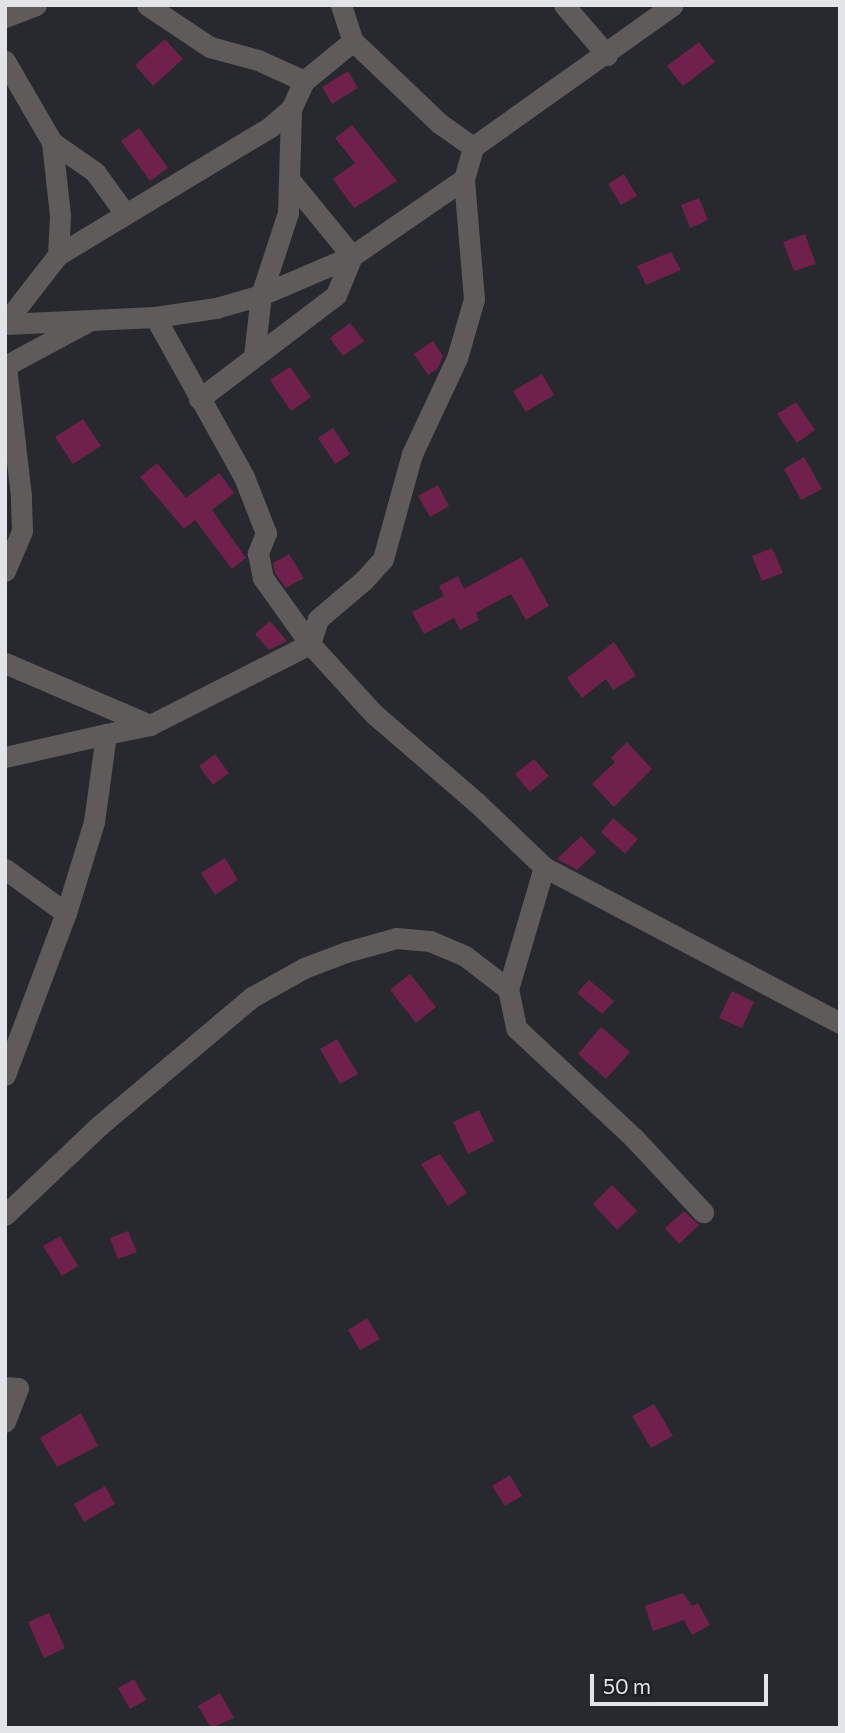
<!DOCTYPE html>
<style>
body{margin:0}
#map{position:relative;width:845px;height:1733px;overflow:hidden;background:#27292f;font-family:Commissioner,sans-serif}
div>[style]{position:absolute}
.building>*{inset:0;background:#6f214c}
.street>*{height:21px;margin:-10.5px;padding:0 10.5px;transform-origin:10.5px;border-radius:10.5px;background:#5f5b5b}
span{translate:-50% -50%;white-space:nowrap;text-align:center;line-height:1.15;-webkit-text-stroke:5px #1d2025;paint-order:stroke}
.frame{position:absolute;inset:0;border:7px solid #e2e4e8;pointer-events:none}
.scale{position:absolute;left:590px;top:1674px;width:178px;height:32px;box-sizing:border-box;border:4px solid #e2e4e8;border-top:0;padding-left:9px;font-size:21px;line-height:24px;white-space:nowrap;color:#e2e4e8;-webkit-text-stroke:5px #1d2025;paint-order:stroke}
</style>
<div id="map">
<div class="building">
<i style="clip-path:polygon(165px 39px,183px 59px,153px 86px,135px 65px)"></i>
<i style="clip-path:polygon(699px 42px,715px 62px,683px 86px,667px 66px)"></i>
<i style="clip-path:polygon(348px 71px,358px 88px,332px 104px,322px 87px)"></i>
<i style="clip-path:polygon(352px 125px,397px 181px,354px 208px,333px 179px,355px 163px,335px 138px)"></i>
<i style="clip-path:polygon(139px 128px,168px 168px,150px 181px,121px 141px)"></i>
<i style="clip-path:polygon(624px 174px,637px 196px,621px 205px,608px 184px)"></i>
<i style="clip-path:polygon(699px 198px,708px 220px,690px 228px,681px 205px)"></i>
<i style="clip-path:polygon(805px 234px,816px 264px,794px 271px,783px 242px)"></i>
<i style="clip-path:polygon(671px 252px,681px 270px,646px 285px,637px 266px)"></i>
<i style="clip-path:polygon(350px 323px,364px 341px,343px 356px,330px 338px)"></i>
<i style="clip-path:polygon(433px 341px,443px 356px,438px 368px,428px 375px,414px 354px)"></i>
<i style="clip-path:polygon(290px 367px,311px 397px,291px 411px,270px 380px)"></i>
<i style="clip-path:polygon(542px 374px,554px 395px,526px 412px,513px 391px)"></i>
<i style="clip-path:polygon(796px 402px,815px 430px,797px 443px,777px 414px)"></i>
<i style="clip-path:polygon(83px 419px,101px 446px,73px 464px,55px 437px)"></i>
<i style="clip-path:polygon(333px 428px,350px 454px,335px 464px,318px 438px)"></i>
<i style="clip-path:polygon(804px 457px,822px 489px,801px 500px,784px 469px)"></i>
<i style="clip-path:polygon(157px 463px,186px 498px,219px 473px,234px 493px,212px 510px,246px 558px,232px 569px,195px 520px,184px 529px,140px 477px)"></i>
<i style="clip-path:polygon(438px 485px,449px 506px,430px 517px,418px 496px)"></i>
<i style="clip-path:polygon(772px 548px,783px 573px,762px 581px,752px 556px)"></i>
<i style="clip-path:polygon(289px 554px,304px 578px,286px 588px,275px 573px,273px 563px)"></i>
<i style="clip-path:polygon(522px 557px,549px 606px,526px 620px,511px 594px,476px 613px,479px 620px,460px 630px,454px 618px,424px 634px,412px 612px,444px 596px,439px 586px,458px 576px,464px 589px)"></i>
<i style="clip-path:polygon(270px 621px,287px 641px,269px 650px,255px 634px)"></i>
<i style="clip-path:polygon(614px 642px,636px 676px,613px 690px,606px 679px,582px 698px,567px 678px)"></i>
<i style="clip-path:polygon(627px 742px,652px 769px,614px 807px,592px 784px,615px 762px,611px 758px)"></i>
<i style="clip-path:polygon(215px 754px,229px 773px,213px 785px,199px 766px)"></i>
<i style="clip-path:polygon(534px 759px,549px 776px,530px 792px,515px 774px)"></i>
<i style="clip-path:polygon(613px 818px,638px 839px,625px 854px,601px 832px)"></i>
<i style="clip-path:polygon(581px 836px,596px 852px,577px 870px,557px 859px)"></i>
<i style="clip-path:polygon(225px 858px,238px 880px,215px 895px,201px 873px)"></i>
<i style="clip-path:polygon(410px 974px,436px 1007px,416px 1023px,390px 990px)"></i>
<i style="clip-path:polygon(589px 980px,614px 1001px,602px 1014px,577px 993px)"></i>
<i style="clip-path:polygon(732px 991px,754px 1002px,742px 1028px,719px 1018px)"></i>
<i style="clip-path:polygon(601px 1027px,630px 1052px,606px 1079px,578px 1054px)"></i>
<i style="clip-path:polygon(337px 1039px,358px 1074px,340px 1084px,320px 1049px)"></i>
<i style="clip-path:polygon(479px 1110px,494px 1141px,468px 1154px,453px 1122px)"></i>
<i style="clip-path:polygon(440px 1154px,467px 1193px,448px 1206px,421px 1164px)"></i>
<i style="clip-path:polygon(612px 1185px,637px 1211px,617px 1230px,593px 1204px)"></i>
<i style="clip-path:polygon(684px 1211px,699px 1225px,679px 1244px,665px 1228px)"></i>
<i style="clip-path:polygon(128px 1231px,137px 1252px,118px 1259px,110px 1238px)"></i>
<i style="clip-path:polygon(60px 1236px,78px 1266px,62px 1276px,43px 1246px)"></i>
<i style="clip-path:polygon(367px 1318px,380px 1339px,360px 1350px,348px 1330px)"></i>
<i style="clip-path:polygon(654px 1404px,673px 1436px,651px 1448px,632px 1416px)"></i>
<i style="clip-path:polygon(81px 1413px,98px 1446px,57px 1467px,40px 1438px)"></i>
<i style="clip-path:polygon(510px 1475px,522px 1496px,505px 1506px,492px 1486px)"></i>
<i style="clip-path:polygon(105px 1486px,115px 1504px,84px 1522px,74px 1504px)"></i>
<i style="clip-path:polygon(683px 1593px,692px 1606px,698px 1603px,710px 1625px,692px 1635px,684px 1620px,653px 1631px,645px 1606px)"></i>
<i style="clip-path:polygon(49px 1613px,65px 1648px,44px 1658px,28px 1622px)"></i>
<i style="clip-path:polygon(134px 1679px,146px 1700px,130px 1709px,118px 1688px)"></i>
<i style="clip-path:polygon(220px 1693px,234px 1718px,211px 1728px,198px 1706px)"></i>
</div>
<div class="street">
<i style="left:147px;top:5px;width:76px;rotate:33.7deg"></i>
<i style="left:210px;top:47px;width:50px;rotate:15.2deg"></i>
<i style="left:258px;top:60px;width:51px;rotate:24.5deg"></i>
<i style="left:341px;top:5px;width:38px;rotate:72deg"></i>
<i style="left:353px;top:41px;width:119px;rotate:43.6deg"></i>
<i style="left:439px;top:123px;width:42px;rotate:35.2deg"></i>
<i style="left:564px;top:5px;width:66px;rotate:49.3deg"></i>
<i style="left:5px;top:17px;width:33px;rotate:-21deg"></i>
<i style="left:5px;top:61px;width:94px;rotate:59.9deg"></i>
<i style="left:52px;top:142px;width:52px;rotate:34.9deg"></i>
<i style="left:95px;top:172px;width:49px;rotate:54.1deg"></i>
<i style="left:58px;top:255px;width:248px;rotate:-31.1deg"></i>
<i style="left:270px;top:127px;width:28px;rotate:-41deg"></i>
<i style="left:291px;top:109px;width:31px;rotate:-65deg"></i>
<i style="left:304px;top:81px;width:63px;rotate:-39.2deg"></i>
<i style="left:155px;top:317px;width:183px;rotate:60.9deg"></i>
<i style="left:244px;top:477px;width:60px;rotate:68.6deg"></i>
<i style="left:266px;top:533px;width:22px;rotate:112deg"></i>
<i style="left:258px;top:553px;width:25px;rotate:79deg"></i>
<i style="left:263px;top:578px;width:81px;rotate:54.5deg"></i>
<i style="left:310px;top:644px;width:95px;rotate:47.6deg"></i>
<i style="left:374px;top:714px;width:135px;rotate:40.8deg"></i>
<i style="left:476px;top:802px;width:94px;rotate:43.7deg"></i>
<i style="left:544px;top:867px;width:335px;rotate:27.8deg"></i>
<i style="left:5px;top:323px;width:86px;rotate:-52.1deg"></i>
<i style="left:58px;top:255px;width:40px;rotate:-87.1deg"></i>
<i style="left:60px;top:215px;width:73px;rotate:-96.3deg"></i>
<i style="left:5px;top:324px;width:150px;rotate:-2.7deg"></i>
<i style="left:155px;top:317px;width:62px;rotate:-8.4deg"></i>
<i style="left:216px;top:308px;width:47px;rotate:-16.1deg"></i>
<i style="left:261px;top:295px;width:99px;rotate:-23.2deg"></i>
<i style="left:352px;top:256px;width:136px;rotate:-34.5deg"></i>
<i style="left:254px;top:356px;width:61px;rotate:-83.5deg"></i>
<i style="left:261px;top:295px;width:86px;rotate:-71.8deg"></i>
<i style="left:288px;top:213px;width:104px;rotate:-88.3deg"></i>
<i style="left:5px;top:366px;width:93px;rotate:-28.2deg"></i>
<i style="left:199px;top:399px;width:172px;rotate:-37.2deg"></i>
<i style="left:336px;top:295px;width:42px;rotate:-67.7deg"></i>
<i style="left:352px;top:256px;width:99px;rotate:-129.3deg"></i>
<i style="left:5px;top:571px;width:43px;rotate:-67deg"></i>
<i style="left:22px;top:531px;width:35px;rotate:-92deg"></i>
<i style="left:21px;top:496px;width:131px;rotate:-96.6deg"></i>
<i style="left:5px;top:663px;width:158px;rotate:23.2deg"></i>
<i style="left:5px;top:757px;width:104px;rotate:-12.8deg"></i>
<i style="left:544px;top:867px;width:127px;rotate:106.4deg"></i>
<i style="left:508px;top:989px;width:40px;rotate:78deg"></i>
<i style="left:516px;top:1028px;width:160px;rotate:43deg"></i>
<i style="left:633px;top:1137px;width:103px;rotate:47deg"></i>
<i style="left:5px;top:869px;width:75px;rotate:35.8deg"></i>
<i style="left:5px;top:1075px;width:173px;rotate:-69.4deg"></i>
<i style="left:66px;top:913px;width:95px;rotate:-72.9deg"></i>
<i style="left:94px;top:822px;width:89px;rotate:-82.2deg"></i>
<i style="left:106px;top:734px;width:45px;rotate:-11.6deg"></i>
<i style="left:150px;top:725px;width:179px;rotate:-26.9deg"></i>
<i style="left:310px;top:644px;width:26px;rotate:-72deg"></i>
<i style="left:318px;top:619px;width:60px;rotate:-40.3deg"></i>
<i style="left:364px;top:580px;width:28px;rotate:-48deg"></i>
<i style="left:383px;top:559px;width:109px;rotate:-74.6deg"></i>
<i style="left:412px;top:454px;width:106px;rotate:-64.9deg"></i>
<i style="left:457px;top:358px;width:61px;rotate:-73.9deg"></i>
<i style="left:474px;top:299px;width:120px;rotate:-94.8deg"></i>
<i style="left:464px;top:179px;width:33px;rotate:-74deg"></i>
<i style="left:473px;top:147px;width:245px;rotate:-35.4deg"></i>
<i style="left:5px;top:1215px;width:131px;rotate:-43.5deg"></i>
<i style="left:100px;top:1125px;width:199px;rotate:-40.1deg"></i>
<i style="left:252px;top:997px;width:60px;rotate:-29.1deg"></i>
<i style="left:304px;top:968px;width:45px;rotate:-20.9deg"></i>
<i style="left:346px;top:952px;width:52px;rotate:-15.6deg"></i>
<i style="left:396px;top:938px;width:34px;rotate:5deg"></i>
<i style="left:430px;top:941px;width:38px;rotate:23deg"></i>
<i style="left:465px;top:956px;width:54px;rotate:37.5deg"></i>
<i style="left:5px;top:1387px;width:13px;rotate:4deg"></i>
<i style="left:18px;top:1388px;width:36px;rotate:111deg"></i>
</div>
<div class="frame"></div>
<div class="scale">50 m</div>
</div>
